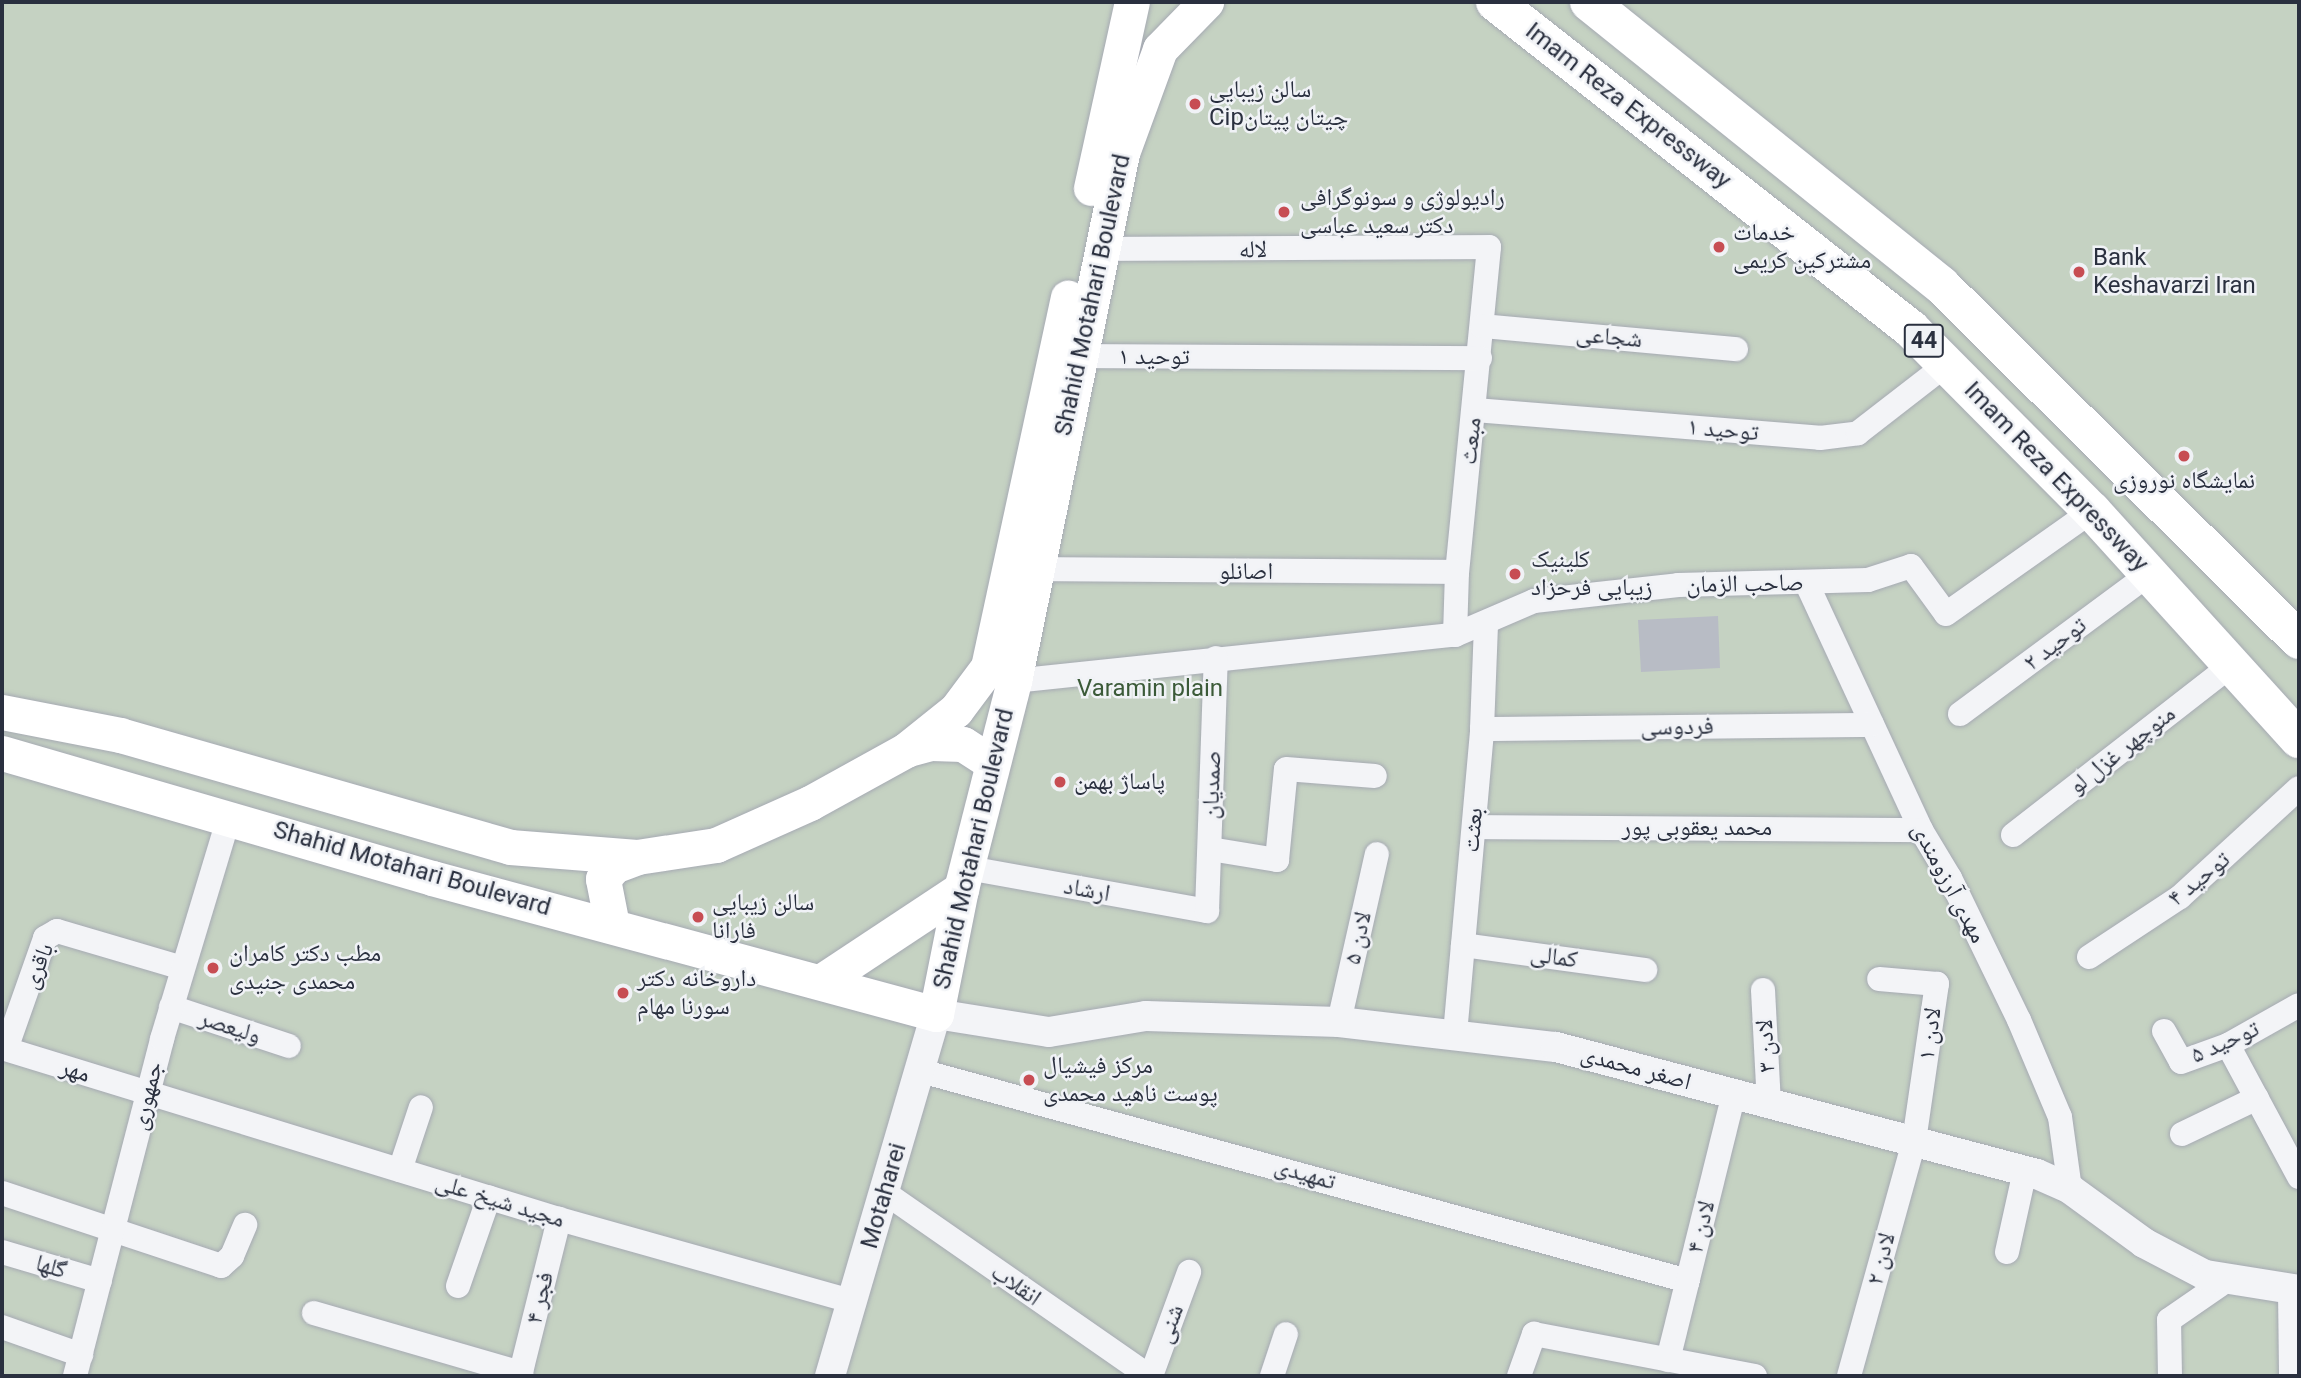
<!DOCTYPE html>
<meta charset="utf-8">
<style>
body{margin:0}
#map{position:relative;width:2301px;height:1378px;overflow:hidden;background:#e1e3e9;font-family:Roboto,"Noto Naskh Arabic",sans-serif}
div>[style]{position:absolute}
.green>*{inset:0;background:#c5d2c2}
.building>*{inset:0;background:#b8bcc5}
.roads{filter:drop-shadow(0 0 2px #a6aab3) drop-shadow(0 0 2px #a6aab3)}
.minor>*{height:24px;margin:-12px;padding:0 12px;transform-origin:12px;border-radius:12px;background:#f3f4f7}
.tertiary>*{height:30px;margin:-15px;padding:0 15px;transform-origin:15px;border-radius:15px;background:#f3f4f7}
.secondary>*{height:35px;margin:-17.5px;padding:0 17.5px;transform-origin:17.5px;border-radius:17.5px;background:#fff}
.trunk>*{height:38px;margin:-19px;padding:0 19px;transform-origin:19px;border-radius:19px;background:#fff}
.dots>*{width:19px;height:19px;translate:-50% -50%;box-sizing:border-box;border:4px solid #f0f2f6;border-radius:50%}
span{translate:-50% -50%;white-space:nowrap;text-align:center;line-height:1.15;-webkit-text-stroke:5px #f0f2f6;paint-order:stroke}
.shield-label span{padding:2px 5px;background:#f0f2f6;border:2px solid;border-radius:5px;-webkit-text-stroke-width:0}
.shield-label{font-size:23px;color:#2a303f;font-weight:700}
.poi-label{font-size:24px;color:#2a303f}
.left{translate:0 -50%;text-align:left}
.street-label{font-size:24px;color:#2a303f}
.park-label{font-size:24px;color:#3b5a38}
.frame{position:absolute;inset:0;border:4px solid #2a303f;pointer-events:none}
</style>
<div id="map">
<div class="green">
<i style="clip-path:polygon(2px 2px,2299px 2px,2299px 1376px,2px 1376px)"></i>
</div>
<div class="building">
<i style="clip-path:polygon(1718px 616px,1720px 668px,1641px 672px,1638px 620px)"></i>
</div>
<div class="roads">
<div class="minor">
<i style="left:1101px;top:249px;width:388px;rotate:-0.3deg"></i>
<i style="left:1489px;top:247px;width:327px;rotate:95.6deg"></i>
<i style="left:1457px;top:572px;width:63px;rotate:91.8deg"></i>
<i style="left:1482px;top:326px;width:255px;rotate:5.2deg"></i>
<i style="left:1081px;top:356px;width:399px;rotate:0.3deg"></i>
<i style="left:1475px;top:410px;width:346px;rotate:4.6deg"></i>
<i style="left:1820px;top:438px;width:38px;rotate:-7deg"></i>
<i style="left:1858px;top:433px;width:113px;rotate:-37.8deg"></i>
<i style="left:1034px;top:569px;width:423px;rotate:0.4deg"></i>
<i style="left:1807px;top:584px;width:271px;rotate:65.1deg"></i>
<i style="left:1921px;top:830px;width:56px;rotate:58.9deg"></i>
<i style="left:1950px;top:878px;width:158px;rotate:64.1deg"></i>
<i style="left:2019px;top:1020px;width:105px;rotate:67.1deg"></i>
<i style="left:2060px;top:1117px;width:73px;rotate:82.1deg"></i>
<i style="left:1014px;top:681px;width:443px;rotate:-6deg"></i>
<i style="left:1455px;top:635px;width:86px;rotate:-23.3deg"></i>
<i style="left:1534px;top:601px;width:145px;rotate:-6.3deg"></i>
<i style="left:1678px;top:585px;width:190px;rotate:-1.5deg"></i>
<i style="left:1868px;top:580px;width:45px;rotate:-18deg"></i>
<i style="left:1911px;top:566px;width:59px;rotate:53.9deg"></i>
<i style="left:1946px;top:614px;width:179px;rotate:-35.2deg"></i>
<i style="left:1960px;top:714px;width:235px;rotate:-36.5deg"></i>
<i style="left:1482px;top:729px;width:390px;rotate:-0.6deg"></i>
<i style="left:1474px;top:827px;width:447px;rotate:0.4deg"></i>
<i style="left:2013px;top:835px;width:276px;rotate:-37.9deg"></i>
<i style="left:1210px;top:849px;width:68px;rotate:9.3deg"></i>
<i style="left:1277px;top:860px;width:91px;rotate:-84.4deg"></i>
<i style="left:1286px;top:769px;width:89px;rotate:4.5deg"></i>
<i style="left:968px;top:868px;width:243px;rotate:10.2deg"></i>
<i style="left:1207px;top:911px;width:253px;rotate:-88deg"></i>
<i style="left:1463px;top:945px;width:184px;rotate:7.8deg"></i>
<i style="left:2089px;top:957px;width:109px;rotate:-33.4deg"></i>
<i style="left:2180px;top:897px;width:161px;rotate:-42.5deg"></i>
<i style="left:1763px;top:990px;width:113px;rotate:87deg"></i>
<i style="left:171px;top:1007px;width:124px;rotate:18.3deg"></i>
<i style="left:1339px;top:1022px;width:172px;rotate:-77.3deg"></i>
<i style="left:2164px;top:1031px;width:35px;rotate:61deg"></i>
<i style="left:2181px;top:1062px;width:50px;rotate:-19.9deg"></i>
<i style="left:2228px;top:1045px;width:81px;rotate:-29.4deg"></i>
<i style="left:1455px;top:1034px;width:306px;rotate:-84.9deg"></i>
<i style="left:1482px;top:729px;width:104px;rotate:-87.8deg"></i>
<i style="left:2228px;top:1045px;width:150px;rotate:61.7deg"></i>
<i style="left:2px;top:1048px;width:583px;rotate:17.07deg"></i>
<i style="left:559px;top:1219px;width:306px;rotate:15.7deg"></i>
<i style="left:6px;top:1049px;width:118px;rotate:-70.6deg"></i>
<i style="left:45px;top:938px;width:14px;rotate:-30deg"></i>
<i style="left:57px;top:931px;width:131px;rotate:16.4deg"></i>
<i style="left:921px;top:1071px;width:795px;rotate:15.31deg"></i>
<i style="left:2182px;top:1134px;width:83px;rotate:-25.6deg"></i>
<i style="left:400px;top:1170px;width:66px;rotate:-71.6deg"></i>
<i style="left:884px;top:1192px;width:323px;rotate:34.8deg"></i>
<i style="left:2px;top:1193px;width:231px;rotate:18.4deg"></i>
<i style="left:221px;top:1266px;width:15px;rotate:-42deg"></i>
<i style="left:232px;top:1256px;width:34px;rotate:-67deg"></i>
<i style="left:2px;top:1252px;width:102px;rotate:16.5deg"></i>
<i style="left:2007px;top:1252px;width:83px;rotate:-77.5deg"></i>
<i style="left:458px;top:1286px;width:94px;rotate:-70.8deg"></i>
<i style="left:2290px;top:1290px;width:86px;rotate:89.3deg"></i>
<i style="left:314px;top:1313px;width:216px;rotate:16.2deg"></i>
<i style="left:2px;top:1327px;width:84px;rotate:19.5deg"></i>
<i style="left:1668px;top:1360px;width:274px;rotate:-76.1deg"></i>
<i style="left:75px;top:1376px;width:348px;rotate:-75.5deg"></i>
<i style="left:162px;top:1039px;width:232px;rotate:-73.2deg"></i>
<i style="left:520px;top:1376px;width:162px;rotate:-76deg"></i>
<i style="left:1151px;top:1376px;width:111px;rotate:-69.9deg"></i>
<i style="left:1272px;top:1376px;width:44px;rotate:-71.6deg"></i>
<i style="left:1519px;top:1376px;width:45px;rotate:-70.3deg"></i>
<i style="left:1534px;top:1334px;width:225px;rotate:10.8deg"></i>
<i style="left:1849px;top:1376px;width:244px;rotate:-74.5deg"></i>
<i style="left:1914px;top:1141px;width:159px;rotate:-81.7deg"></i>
<i style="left:1937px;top:984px;width:58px;rotate:-175.1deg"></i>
<i style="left:2170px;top:1376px;width:56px;rotate:-91deg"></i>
<i style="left:2169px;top:1320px;width:70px;rotate:-34.6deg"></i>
</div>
<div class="tertiary">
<i style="left:830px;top:1376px;width:377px;rotate:-73.7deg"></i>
<i style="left:936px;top:1014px;width:114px;rotate:9.1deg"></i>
<i style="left:1049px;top:1032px;width:98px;rotate:-9.4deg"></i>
<i style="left:1146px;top:1016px;width:193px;rotate:1.8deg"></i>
<i style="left:1339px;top:1022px;width:218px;rotate:6.6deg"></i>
<i style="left:1556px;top:1047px;width:497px;rotate:14.8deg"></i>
<i style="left:2037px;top:1174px;width:36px;rotate:24deg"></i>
<i style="left:2070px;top:1189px;width:92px;rotate:36.1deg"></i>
<i style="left:2144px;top:1243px;width:69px;rotate:27.7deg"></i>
<i style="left:2205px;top:1275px;width:95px;rotate:9.1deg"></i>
</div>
<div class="secondary">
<i style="left:1091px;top:188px;width:190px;rotate:-77.6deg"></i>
<i style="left:2px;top:712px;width:120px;rotate:11deg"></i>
<i style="left:120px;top:735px;width:406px;rotate:16deg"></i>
<i style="left:510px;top:847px;width:127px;rotate:4.5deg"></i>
<i style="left:637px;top:857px;width:80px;rotate:-8.6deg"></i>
<i style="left:716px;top:845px;width:103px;rotate:-24.1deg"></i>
<i style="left:810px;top:803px;width:110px;rotate:-28.9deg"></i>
<i style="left:906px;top:750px;width:64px;rotate:-38.7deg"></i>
<i style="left:956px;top:710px;width:54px;rotate:-53.3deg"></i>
<i style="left:988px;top:667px;width:378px;rotate:-77.8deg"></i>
<i style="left:908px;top:749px;width:24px;rotate:-15deg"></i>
<i style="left:931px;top:743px;width:32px;rotate:2deg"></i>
<i style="left:963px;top:744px;width:35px;rotate:33deg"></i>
<i style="left:2px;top:753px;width:448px;rotate:16.2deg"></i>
<i style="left:432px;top:878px;width:522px;rotate:15.1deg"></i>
<i style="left:936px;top:1014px;width:127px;rotate:-78.7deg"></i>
<i style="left:961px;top:889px;width:215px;rotate:-75.7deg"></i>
<i style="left:1014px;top:681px;width:539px;rotate:-78.44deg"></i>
<i style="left:1122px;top:153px;width:111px;rotate:-69.9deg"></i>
<i style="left:1160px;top:49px;width:66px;rotate:-45.6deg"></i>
<i style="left:612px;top:925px;width:47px;rotate:-101.1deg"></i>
<i style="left:603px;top:879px;width:17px;rotate:-50deg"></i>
<i style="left:614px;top:866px;width:25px;rotate:-21deg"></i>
<i style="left:822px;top:981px;width:167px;rotate:-33.5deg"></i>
</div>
<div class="trunk">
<i style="left:1495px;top:2px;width:529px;rotate:38.17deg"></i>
<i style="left:1911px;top:329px;width:257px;rotate:45.2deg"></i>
<i style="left:2092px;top:511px;width:308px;rotate:47.8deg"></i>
<i style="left:1589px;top:2px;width:452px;rotate:38.8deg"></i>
<i style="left:1941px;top:285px;width:504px;rotate:44.76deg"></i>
</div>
</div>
<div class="dots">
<i style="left:1195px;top:104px;background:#c74d53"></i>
<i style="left:1284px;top:212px;background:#c74d53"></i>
<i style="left:1719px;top:247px;background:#c74d53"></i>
<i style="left:2079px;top:272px;background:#c74d53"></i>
<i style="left:2184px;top:456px;background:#c74d53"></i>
<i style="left:1515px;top:574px;background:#c74d53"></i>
<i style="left:1060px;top:782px;background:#c74d53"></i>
<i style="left:698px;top:917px;background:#c74d53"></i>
<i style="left:213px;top:968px;background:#c74d53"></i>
<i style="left:623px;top:993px;background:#c74d53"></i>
<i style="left:1029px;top:1080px;background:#c74d53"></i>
</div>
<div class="shield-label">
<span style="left:1924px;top:341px">44</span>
</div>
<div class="poi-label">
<span class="left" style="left:1209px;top:104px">سالن زیبایی<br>Cipچیتان پیتان</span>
<span class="left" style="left:1300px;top:212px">رادیولوژی و سونوگرافی<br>دکتر سعید عباسی</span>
<span class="left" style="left:1733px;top:247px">خدمات<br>مشترکین کریمی</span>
<span class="left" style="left:2093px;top:272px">Bank<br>Keshavarzi Iran</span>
<span style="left:2184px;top:481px">نمایشگاه نوروزی</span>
<span class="left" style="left:1531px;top:574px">کلینیک<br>زیبایی فرحزاد</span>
<span class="left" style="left:1074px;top:782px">پاساژ بهمن</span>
<span class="left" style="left:712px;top:917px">سالن زیبایی<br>فارانا</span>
<span class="left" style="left:229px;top:968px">مطب دکتر کامران<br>محمدی جنیدی</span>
<span class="left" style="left:637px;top:993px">داروخانه دکتر<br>سورنا مهام</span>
<span class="left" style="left:1043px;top:1080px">مرکز فیشیال<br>پوست ناهید محمدی</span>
</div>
<div class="street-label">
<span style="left:1628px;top:106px;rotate:38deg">Imam Reza Expressway</span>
<span style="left:1253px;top:250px;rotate:-1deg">لاله</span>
<span style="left:1093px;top:295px;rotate:-78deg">Shahid Motahari Boulevard</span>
<span style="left:1609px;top:337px;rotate:5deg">شجاعی</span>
<span style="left:1154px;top:357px">توحید ۱</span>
<span style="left:1723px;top:430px;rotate:5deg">توحید ۱</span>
<span style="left:1471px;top:441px;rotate:-84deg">مبعث</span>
<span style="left:2056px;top:477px;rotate:46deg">Imam Reza Expressway</span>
<span style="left:1246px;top:572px">اصانلو</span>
<span style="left:1745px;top:584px;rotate:-1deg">صاحب الزمان</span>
<span style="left:2055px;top:644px;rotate:-37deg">توحید ۲</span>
<span style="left:1677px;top:727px;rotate:-1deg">فردوسی</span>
<span style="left:2122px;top:750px;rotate:-38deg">منوچهر غزل لو</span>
<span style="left:1212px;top:785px;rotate:-88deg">صمدیان</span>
<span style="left:1697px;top:828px">محمد یعقوبی پور</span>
<span style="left:1473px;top:830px;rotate:-85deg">بعثت</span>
<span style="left:974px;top:849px;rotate:-77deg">Shahid Motahari Boulevard</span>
<span style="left:412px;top:869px;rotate:16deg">Shahid Motahari Boulevard</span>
<span style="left:2199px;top:879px;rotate:-39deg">توحید ۴</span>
<span style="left:1949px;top:883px;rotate:62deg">مهدی آرزومندی</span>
<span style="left:1087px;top:890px;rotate:10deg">ارشاد</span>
<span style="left:1358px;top:938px;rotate:-77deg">لادن ۵</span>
<span style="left:1554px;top:957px;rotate:8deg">کمالی</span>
<span style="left:38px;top:966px;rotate:-67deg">باقری</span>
<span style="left:230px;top:1027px;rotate:18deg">ولیعصر</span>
<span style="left:1930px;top:1034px;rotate:-82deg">لادن ۱</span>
<span style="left:2225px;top:1042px;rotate:-24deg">توحید ۵</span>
<span style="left:1766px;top:1046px;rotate:-93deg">لادن ۳</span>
<span style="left:1636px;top:1068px;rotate:15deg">اصغر محمدی</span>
<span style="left:75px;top:1071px;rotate:17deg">مهر</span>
<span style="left:147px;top:1096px;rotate:-76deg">جمهوری</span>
<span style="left:1305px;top:1174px;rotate:16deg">تمهیدی</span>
<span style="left:884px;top:1196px;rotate:-74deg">Motaharei</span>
<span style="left:500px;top:1201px;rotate:17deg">مجید شیخ علی</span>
<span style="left:1701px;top:1227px;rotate:-76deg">لادن ۴</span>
<span style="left:1881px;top:1259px;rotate:-75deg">لادن ۲</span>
<span style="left:51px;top:1267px;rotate:17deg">گلها</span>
<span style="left:1016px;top:1285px;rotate:35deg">انقلاب</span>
<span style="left:540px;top:1298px;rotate:-76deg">فجر ۴</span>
<span style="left:1170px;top:1324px;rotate:-70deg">شنی</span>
</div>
<div class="park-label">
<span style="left:1150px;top:689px">Varamin plain</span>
</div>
<div class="frame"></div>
</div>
